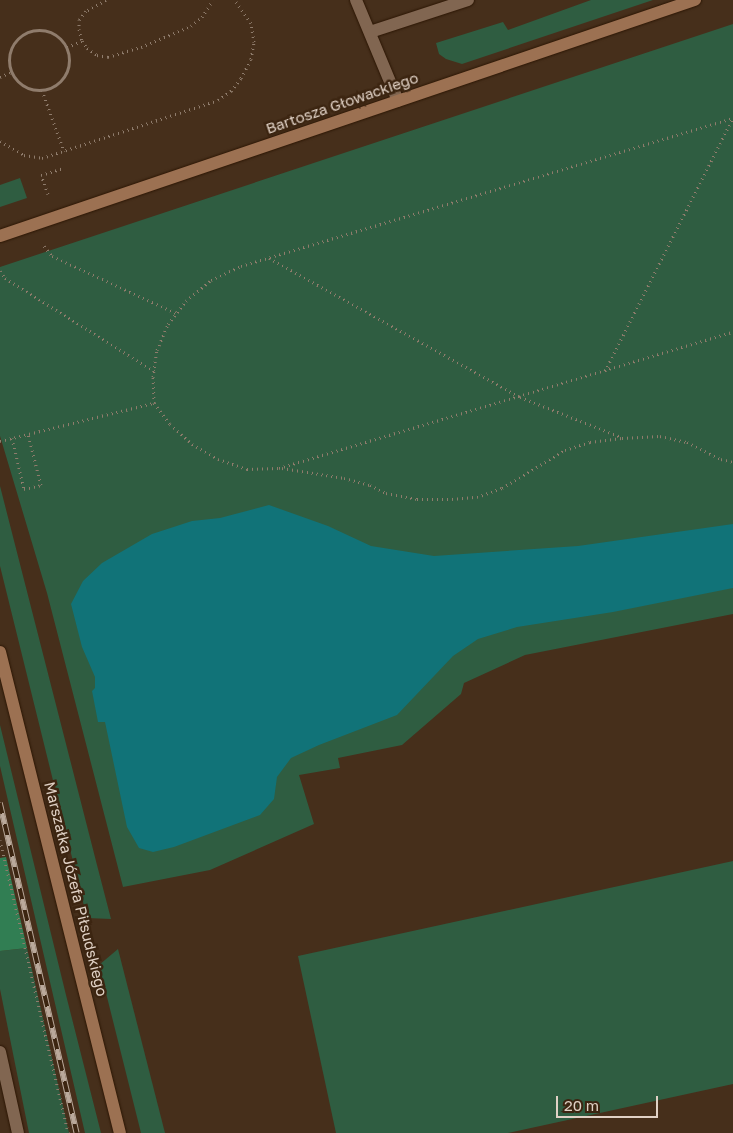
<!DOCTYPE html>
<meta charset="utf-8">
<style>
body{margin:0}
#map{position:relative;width:733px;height:1133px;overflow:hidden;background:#462f1b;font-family:"Golos Text",sans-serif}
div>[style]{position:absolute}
.green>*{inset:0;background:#2f5d41}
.forest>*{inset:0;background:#317e53}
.water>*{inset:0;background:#117378}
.path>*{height:3px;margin-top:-1.5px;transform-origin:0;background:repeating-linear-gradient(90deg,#8f7c6c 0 1px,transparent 0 5px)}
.path>.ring{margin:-1.5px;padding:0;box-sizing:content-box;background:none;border:3px solid #8f7c6c;border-radius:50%}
.roads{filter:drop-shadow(0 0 1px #2c1604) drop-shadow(0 0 1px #2c1604)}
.lane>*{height:12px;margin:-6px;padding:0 6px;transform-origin:6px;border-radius:6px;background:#816651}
.street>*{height:12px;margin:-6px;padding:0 6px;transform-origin:6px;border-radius:6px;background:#816651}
.secondary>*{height:12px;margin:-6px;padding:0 6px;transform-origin:6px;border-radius:6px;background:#9c7152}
.rail>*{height:5.5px;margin-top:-2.75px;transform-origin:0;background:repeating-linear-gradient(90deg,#3c2511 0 11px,#baa99b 0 22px);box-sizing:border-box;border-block:1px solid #baa99b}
span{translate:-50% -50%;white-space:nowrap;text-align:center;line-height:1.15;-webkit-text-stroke:5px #3c2511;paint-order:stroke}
.street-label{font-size:15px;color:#e0d1c5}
.scale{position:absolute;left:556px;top:1096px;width:102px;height:22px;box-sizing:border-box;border:2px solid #e0d1c5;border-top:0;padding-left:6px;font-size:15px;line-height:18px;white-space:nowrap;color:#e0d1c5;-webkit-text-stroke:4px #3c2511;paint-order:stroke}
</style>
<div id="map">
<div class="green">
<i style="clip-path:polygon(591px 0,653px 0,462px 64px,446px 59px,439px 54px,436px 43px,503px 22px,508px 30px)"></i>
<i style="clip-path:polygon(733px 24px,733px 614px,525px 655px,464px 683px,461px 694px,402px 745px,338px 758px,340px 768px,299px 775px,314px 824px,210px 870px,123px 887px,47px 593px,0 436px,0 267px)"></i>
<i style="clip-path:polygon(20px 178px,27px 198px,0 207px,0 185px)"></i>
<i style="clip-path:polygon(0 486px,97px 865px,111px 919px,87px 918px,0 566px)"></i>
<i style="clip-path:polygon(0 725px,66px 995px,101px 1133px,85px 1133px,0 766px)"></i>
<i style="clip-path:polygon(733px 861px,733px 1084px,508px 1133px,336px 1133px,298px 956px)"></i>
<i style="clip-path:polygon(27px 948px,69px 1133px,29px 1133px,0 989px,0 951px)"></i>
<i style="clip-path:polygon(118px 949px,165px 1133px,141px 1133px,99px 965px)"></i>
</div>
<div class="forest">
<i style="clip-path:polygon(6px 857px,27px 948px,0 951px,0 858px)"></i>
</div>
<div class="water">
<i style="clip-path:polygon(269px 505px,328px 526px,371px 546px,434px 556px,578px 546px,733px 524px,733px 588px,613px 612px,517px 627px,478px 639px,453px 656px,397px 715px,319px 745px,291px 758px,277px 777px,274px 799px,260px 815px,174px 847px,153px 852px,139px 848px,127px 827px,105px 722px,98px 722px,92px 691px,95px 688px,95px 677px,82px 647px,71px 604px,83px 581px,102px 563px,152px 534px,192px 521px,220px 518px)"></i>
</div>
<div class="path">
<i style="left:106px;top:0;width:23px;rotate:151deg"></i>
<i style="left:86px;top:11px;width:11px;rotate:128deg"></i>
<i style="left:79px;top:20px;width:9px;rotate:90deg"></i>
<i style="left:79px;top:29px;width:12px;rotate:76deg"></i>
<i style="left:82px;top:41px;width:9px;rotate:54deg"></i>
<i style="left:87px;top:48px;width:12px;rotate:35deg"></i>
<i style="left:97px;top:55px;width:11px;rotate:10deg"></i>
<i style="left:108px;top:57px;width:34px;rotate:-17deg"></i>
<i style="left:141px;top:47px;width:54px;rotate:-22.8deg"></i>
<i style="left:191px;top:26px;width:14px;rotate:-39deg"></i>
<i style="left:202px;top:17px;width:20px;rotate:-57deg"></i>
<i class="ring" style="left:9px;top:30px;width:57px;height:57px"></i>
<i style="left:67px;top:47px;width:16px;rotate:-22deg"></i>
<i style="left:0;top:77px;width:12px;rotate:-24deg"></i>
<i style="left:42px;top:90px;width:65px;rotate:70.2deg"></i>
<i style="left:0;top:141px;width:28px;rotate:30deg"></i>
<i style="left:24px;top:155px;width:18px;rotate:9deg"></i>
<i style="left:42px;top:158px;width:185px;rotate:-18.2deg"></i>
<i style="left:218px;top:100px;width:16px;rotate:-35deg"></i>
<i style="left:231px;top:91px;width:16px;rotate:-52deg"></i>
<i style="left:241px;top:78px;width:21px;rotate:-62deg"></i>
<i style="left:251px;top:59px;width:17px;rotate:-80deg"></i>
<i style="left:254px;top:42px;width:19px;rotate:-99deg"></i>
<i style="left:251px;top:23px;width:28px;rotate:-125deg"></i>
<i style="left:48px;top:194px;width:20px;rotate:-110deg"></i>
<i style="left:41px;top:175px;width:24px;rotate:-17deg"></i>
<i style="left:44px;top:246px;width:13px;rotate:51deg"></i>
<i style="left:52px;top:256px;width:136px;rotate:24.7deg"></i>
<i style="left:269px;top:258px;width:287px;rotate:29deg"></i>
<i style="left:520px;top:397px;width:109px;rotate:21.6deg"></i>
<i style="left:0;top:271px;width:9px;rotate:54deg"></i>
<i style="left:5px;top:278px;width:176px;rotate:32deg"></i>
<i style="left:605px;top:371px;width:284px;rotate:-63.2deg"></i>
<i style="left:154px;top:403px;width:26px;rotate:53deg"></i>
<i style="left:170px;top:424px;width:30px;rotate:42deg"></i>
<i style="left:192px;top:444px;width:30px;rotate:30deg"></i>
<i style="left:218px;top:459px;width:31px;rotate:19deg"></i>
<i style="left:247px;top:469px;width:32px;rotate:-2deg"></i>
<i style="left:279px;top:468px;width:474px;rotate:-16.7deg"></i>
<i style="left:12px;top:438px;width:52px;rotate:76.8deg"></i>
<i style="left:24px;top:489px;width:17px;rotate:-13deg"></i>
<i style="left:41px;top:485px;width:53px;rotate:-104.3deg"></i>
<i style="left:0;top:441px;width:159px;rotate:-13.9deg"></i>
<i style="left:154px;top:403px;width:26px;rotate:-92deg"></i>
<i style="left:153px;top:377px;width:27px;rotate:-82deg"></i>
<i style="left:157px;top:350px;width:28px;rotate:-67deg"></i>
<i style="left:168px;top:324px;width:29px;rotate:-52deg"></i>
<i style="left:186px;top:301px;width:33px;rotate:-40deg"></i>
<i style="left:211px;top:280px;width:33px;rotate:-25deg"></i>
<i style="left:241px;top:266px;width:514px;rotate:-16.74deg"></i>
<i style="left:282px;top:468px;width:63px;rotate:9.2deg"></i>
<i style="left:344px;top:478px;width:27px;rotate:15deg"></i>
<i style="left:370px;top:485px;width:18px;rotate:27deg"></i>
<i style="left:386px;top:493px;width:32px;rotate:11deg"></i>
<i style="left:417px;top:499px;width:35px"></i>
<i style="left:452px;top:499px;width:25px;rotate:-5deg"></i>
<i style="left:477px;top:497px;width:27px;rotate:-20deg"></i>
<i style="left:502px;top:488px;width:74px;rotate:-31.1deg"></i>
<i style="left:565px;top:450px;width:26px;rotate:-18deg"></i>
<i style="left:590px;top:442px;width:32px;rotate:-7deg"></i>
<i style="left:622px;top:438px;width:38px;rotate:-3deg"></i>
<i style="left:660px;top:436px;width:28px;rotate:13deg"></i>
<i style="left:687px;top:442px;width:38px;rotate:27deg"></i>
<i style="left:721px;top:459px;width:12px;rotate:14deg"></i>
<i style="left:0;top:840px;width:301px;rotate:76.9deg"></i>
</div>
<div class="roads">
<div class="lane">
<i style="left:356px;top:0;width:109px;rotate:67.4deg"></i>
<i style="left:370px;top:32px;width:103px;rotate:-18.1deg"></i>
</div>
<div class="street">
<i style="left:0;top:1052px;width:83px;rotate:77.5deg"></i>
</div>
<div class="secondary">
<i style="left:0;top:236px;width:734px;rotate:-18.76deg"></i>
<i style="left:0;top:652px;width:496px;rotate:76deg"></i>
</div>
</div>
<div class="rail">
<i style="left:0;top:803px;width:339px;rotate:76.9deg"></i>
</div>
<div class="street-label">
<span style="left:342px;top:103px;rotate:-19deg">Bartosza Głowackiego</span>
<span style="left:76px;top:889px;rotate:76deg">Marszałka Józefa Piłsudskiego</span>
</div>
<div class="scale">20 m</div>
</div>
